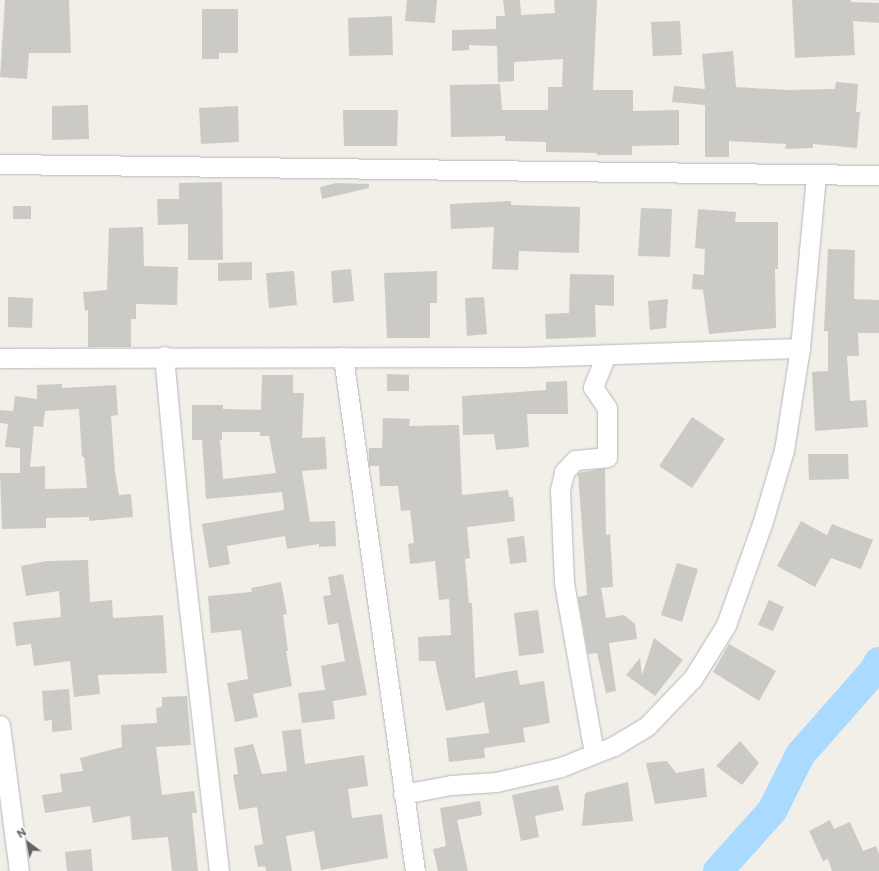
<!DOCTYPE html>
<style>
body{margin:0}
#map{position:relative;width:879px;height:871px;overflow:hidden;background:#f1efe8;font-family:Commissioner,sans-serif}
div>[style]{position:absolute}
.river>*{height:30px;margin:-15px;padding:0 15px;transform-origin:15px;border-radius:15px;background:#aadaff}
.building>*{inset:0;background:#cccac5}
.roads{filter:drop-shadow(0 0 1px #b5b8bc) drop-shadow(0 0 1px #b5b8bc)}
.street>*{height:19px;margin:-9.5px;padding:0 9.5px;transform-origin:9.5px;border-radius:9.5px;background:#fff}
span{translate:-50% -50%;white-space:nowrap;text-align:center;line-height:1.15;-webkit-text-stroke:3px #fff;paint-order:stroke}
.north{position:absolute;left:8px;top:823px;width:40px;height:40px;-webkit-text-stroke:3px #fff;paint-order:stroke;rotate:328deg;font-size:11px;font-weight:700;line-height:16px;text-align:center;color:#5f6368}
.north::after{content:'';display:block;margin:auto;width:14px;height:18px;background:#5f6368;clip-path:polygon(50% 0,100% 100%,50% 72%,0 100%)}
</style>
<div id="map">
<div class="river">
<i style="left:718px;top:871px;width:81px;rotate:-48deg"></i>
<i style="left:772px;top:811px;width:63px;rotate:-63.4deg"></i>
<i style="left:800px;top:755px;width:111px;rotate:-48.7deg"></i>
<i style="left:873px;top:672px;width:12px;rotate:-59deg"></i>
</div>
<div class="building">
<i style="clip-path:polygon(5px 0,69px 0,71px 53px,29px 53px,27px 79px,0 77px)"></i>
<i style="clip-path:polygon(407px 0,437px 0,435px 23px,405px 21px)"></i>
<i style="clip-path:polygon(503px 0,520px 0,521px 15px,555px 13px,554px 0,597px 0,593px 90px,633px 90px,633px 111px,679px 110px,679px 145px,632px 146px,632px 155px,597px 155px,597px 153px,546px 152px,546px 142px,505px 141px,505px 136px,451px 137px,450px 85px,500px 84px,502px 110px,548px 110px,548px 87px,562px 87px,563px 59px,514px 62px,514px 81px,498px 82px,497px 46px,469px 45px,469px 50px,452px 51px,452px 30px,496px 29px,496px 16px,505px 16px)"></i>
<i style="clip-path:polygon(792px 0,851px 0,851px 2px,879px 3px,879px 23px,853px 21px,855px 55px,795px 58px)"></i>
<i style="clip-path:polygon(202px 9px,238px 9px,238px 53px,219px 53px,219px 59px,202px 59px)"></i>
<i style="clip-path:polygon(392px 16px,393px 55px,349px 56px,348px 18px)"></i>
<i style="clip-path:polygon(680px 21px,682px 55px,653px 56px,651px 22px)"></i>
<i style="clip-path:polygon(733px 51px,736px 87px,786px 90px,835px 89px,836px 82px,858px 84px,856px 112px,860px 112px,857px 148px,813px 144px,813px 148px,785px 149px,786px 144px,729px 141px,729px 157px,705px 157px,705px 105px,672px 102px,674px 86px,705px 89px,702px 54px)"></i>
<i style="clip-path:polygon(88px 105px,89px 139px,52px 140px,52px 106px)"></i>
<i style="clip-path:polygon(238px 106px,239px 142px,201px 144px,199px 108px)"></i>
<i style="clip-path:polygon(343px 110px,398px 110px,397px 146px,344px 146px)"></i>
<i style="clip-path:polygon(222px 182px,223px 260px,188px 260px,188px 224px,158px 225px,157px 199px,179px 199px,179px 183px)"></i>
<i style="clip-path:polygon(336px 183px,369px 184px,369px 188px,322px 199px,320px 187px)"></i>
<i style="clip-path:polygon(511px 201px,511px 205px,580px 207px,579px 253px,519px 251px,518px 270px,492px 269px,494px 227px,451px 229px,450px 204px)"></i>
<i style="clip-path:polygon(13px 206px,31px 206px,31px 219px,13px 219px)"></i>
<i style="clip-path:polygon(641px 208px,672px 209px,670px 257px,638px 256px)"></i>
<i style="clip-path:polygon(698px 209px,736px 212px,735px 222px,778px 222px,778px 269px,775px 269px,776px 328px,709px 334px,703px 290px,692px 289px,693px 274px,704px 275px,705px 249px,695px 248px)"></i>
<i style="clip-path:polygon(143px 227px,144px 266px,178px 267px,177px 305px,136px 304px,136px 319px,131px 319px,131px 347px,88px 347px,88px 310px,85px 311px,83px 292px,107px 290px,109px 228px)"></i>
<i style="clip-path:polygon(828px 249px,855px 250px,854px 299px,879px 300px,879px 333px,858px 333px,859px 356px,847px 356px,850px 401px,866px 400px,868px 427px,815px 431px,812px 372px,828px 371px,828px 331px,824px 331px)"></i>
<i style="clip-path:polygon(252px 262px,252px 280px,218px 281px,218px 263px)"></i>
<i style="clip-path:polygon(351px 269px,354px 301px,333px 303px,331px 271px)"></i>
<i style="clip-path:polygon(294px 271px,297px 305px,269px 308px,266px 273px)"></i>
<i style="clip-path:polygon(437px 271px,437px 303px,430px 303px,430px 338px,387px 338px,384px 273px)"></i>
<i style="clip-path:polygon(570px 274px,614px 275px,614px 306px,595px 305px,596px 337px,546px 339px,545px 314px,569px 313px)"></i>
<i style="clip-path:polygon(8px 297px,33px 298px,32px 328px,8px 327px)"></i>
<i style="clip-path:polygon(484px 297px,487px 334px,467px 336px,465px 298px)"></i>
<i style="clip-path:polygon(668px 299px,666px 328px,650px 330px,648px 301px)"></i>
<i style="clip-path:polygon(387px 374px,409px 375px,409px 391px,387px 391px)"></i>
<i style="clip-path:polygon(evenodd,262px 375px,293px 375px,293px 393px,304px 393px,302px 438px,325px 437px,327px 469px,302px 471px,310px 522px,335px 521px,336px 546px,319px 547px,319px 544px,287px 549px,285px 536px,227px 546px,230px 564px,209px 568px,202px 524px,284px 510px,282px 492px,206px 499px,202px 440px,192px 440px,192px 405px,223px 405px,223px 409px,261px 410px,262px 375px,222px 432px,260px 432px,260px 436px,269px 436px,276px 473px,223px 479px,220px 440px,222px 440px,222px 432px)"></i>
<i style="clip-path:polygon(567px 381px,568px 414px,527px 414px,529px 447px,496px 450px,494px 434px,463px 435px,462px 396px,546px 390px,546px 382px)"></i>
<i style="clip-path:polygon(evenodd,62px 384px,62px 388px,116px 385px,118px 415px,111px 416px,115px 471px,119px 495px,131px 494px,133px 517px,89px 521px,89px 517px,46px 518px,46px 528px,2px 529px,0 473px,20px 473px,20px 448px,5px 447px,8px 424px,0 423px,0 410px,13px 411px,15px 396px,37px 399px,37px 385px,62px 384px,79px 409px,82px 457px,84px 457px,87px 488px,45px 489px,45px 466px,30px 467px,34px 426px,43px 427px,45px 411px,79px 409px)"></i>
<i style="clip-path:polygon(692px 417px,725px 439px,692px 488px,659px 466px)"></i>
<i style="clip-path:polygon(383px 418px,410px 419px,409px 426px,459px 425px,462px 495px,508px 490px,509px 497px,513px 497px,515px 521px,467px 527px,470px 558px,465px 559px,469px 603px,472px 603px,475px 678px,517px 670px,520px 685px,544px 681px,550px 723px,523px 728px,525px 742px,484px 748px,485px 758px,449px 762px,446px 738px,489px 733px,484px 702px,446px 711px,435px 661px,419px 661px,418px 637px,451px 635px,449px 599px,439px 600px,435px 561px,410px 564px,408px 544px,414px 543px,410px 510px,401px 511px,398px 486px,380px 486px,379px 466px,369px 466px,369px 448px,382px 448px)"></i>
<i style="clip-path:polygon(808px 454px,848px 454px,849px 479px,809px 480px)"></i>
<i style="clip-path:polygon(605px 468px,606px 535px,610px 534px,613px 587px,601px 588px,603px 598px,600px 597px,603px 599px,606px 618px,624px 615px,635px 624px,637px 639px,609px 643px,616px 691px,606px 693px,597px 653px,588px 654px,578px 597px,587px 595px,578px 473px)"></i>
<i style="clip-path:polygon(801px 521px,827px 535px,832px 524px,873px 540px,861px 569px,831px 558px,815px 587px,777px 566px)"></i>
<i style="clip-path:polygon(524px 536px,527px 562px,510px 564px,507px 538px)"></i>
<i style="clip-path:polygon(88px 560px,90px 602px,112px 600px,113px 618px,163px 615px,167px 673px,98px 675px,100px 694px,74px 697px,70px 661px,34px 666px,31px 644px,16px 646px,13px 622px,61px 617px,59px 591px,26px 596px,21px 566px,47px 561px)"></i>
<i style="clip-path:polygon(677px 563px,698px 569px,682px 622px,661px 615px)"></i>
<i style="clip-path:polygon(343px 574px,367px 695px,333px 701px,335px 719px,302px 723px,298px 693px,325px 690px,321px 666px,345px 661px,338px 623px,328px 625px,323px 596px,331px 595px,328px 577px)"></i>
<i style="clip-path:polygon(281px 582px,287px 614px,283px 615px,288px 651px,286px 651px,292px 686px,253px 694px,258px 717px,235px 722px,227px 683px,248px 679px,241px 630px,211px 633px,208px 596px,252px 592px,251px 588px)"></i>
<i style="clip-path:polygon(769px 600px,784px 607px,773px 631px,758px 625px)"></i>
<i style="clip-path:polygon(538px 610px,544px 653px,519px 656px,514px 613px)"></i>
<i style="clip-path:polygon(654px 638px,683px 660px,655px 696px,626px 675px,640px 658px,642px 675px)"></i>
<i style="clip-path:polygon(729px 644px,776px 671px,759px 701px,713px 672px)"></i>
<i style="clip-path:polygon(69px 689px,72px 730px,52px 732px,52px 720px,44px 721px,42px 691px)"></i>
<i style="clip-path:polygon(187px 696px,191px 745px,156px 747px,162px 795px,194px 791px,197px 813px,192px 813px,198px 871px,172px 871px,168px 837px,132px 840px,130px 816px,93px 823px,90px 806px,45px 813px,42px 795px,62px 792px,60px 774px,83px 771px,80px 758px,122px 747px,121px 725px,157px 723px,156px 708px,162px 707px,162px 697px)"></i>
<i style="clip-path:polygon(301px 729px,305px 764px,364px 755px,368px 786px,348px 789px,352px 818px,382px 814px,388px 858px,321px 870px,314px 831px,286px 836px,292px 871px,266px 871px,265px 866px,258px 867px,254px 846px,263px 844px,257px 807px,239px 810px,233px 775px,238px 774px,234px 748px,253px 744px,262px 774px,287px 771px,282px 731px)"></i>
<i style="clip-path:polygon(740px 741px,759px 763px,742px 785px,716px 766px)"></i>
<i style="clip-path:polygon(667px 761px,676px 773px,704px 768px,707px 797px,655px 804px,646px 763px)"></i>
<i style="clip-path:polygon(628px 782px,633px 821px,582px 826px,585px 793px)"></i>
<i style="clip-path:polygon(558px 785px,564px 810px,535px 816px,539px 837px,521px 841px,512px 795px)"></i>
<i style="clip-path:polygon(480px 801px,482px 815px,457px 820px,468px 871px,438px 871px,433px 849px,446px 846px,440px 808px)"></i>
<i style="clip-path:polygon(830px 820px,834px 829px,850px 822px,863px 851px,876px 846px,879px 854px,879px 871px,832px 871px,828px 859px,823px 861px,809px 831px)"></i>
<i style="clip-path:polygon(91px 849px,93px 871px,67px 871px,65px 852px)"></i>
</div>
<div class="roads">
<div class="street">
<i style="left:0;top:164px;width:879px;rotate:0.72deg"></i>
<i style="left:164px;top:356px;width:183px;rotate:84.7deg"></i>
<i style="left:181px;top:538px;width:335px;rotate:83.5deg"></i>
<i style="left:343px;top:357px;width:519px;rotate:82.03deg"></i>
<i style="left:0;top:358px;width:525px;rotate:-0.11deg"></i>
<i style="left:525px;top:357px;width:275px;rotate:-1.9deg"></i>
<i style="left:0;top:725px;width:147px;rotate:82.6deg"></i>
<i style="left:594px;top:753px;width:174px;rotate:-100deg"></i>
<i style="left:564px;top:582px;width:92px;rotate:-92.5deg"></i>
<i style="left:560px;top:490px;width:18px;rotate:-77deg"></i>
<i style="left:564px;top:472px;width:16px;rotate:-47deg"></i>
<i style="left:575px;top:460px;width:32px;rotate:-5deg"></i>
<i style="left:607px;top:457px;width:49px;rotate:-90deg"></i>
<i style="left:607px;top:408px;width:25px;rotate:-124deg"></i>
<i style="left:593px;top:387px;width:35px;rotate:-68deg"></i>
<i style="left:403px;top:794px;width:49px;rotate:-10.6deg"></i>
<i style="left:451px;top:785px;width:45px;rotate:-3.8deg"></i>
<i style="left:496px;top:782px;width:67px;rotate:-13deg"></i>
<i style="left:561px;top:767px;width:57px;rotate:-21.6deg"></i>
<i style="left:614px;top:746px;width:39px;rotate:-31deg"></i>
<i style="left:647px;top:726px;width:66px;rotate:-46.2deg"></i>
<i style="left:693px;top:678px;width:62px;rotate:-58.1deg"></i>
<i style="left:726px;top:625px;width:110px;rotate:-70.4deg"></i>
<i style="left:763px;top:521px;width:74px;rotate:-73.5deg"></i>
<i style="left:784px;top:450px;width:103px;rotate:-81.1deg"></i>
<i style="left:800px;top:348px;width:174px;rotate:-84.7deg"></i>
</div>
</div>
<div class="north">N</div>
</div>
